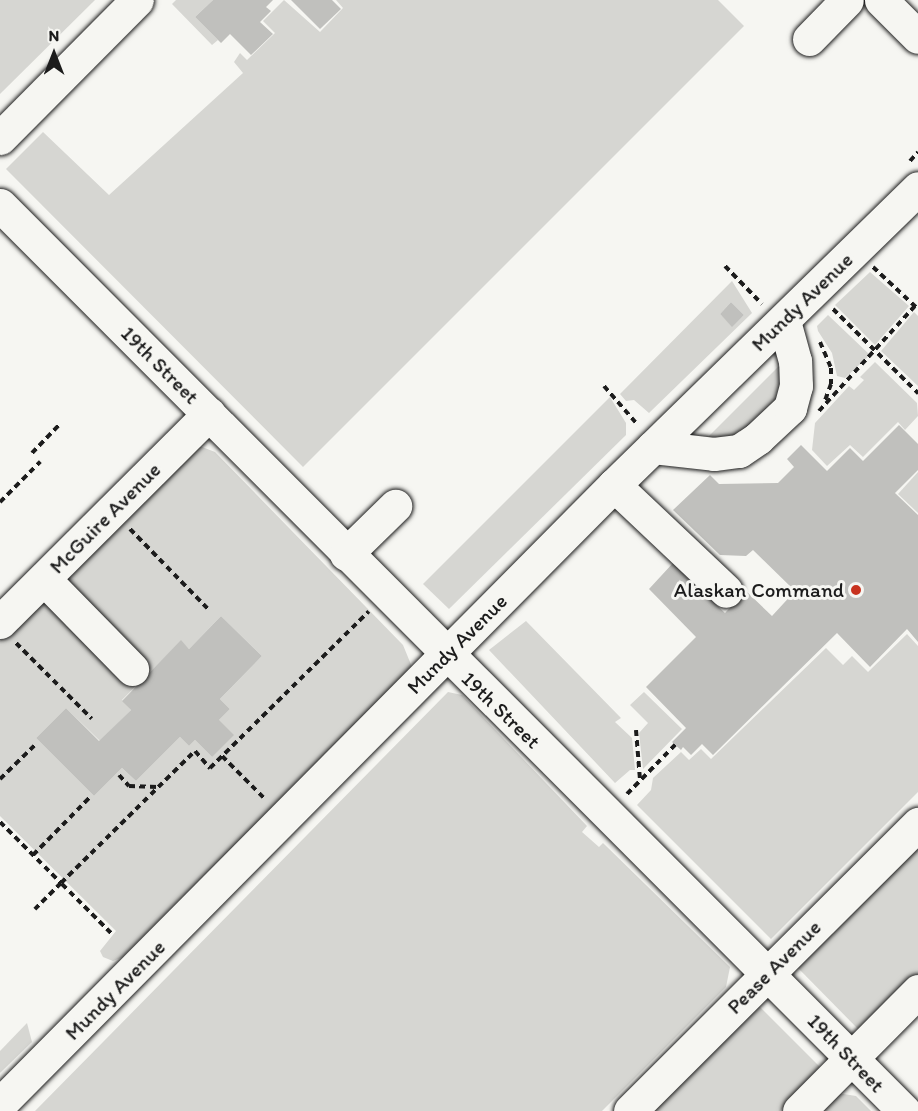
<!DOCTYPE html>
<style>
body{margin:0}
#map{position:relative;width:918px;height:1111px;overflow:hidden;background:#f6f6f2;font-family:Itim,sans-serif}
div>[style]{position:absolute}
.green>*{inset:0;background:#d6d6d2}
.building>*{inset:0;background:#c0c0bd}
.path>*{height:4px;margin-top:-2px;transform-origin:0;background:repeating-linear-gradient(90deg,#1c1c1c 0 6px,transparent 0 10.5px)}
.roads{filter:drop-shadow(0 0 2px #1c1c1c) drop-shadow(0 0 2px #1c1c1c)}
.minor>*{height:33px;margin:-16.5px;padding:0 16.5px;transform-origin:16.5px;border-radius:16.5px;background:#f6f6f2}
.dots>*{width:16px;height:16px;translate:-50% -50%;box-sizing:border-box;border:3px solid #f6f6f2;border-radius:50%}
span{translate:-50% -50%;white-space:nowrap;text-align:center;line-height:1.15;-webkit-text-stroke:6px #f6f6f2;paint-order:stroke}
.street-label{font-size:21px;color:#1c1c1c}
.poi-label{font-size:21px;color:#1c1c1c}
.right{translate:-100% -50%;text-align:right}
.north{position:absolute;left:24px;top:24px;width:60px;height:60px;-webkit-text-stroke:4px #f6f6f2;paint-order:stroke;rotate:0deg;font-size:16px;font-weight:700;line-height:24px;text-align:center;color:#1c1c1c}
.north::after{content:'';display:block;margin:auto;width:21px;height:27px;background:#1c1c1c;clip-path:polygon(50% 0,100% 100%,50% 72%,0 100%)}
</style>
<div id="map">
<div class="green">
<i style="clip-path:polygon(0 0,95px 0,0 94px)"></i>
<i style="clip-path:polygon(176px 0,213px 0,195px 17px,218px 40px,212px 45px,172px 4px)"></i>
<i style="clip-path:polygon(284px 0,320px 32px,343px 8px,336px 0,718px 0,744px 26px,303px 467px,6px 169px,43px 132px,109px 195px,243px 73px,234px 62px,240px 53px,247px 60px,275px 33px,263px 21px)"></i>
<i style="clip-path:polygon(870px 272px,909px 306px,875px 345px,835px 305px)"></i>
<i style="clip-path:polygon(evenodd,732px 281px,752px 313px,649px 413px,634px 400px,626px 401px,620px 394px,732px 281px,731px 302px,744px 315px,732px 326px,720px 314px,731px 302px)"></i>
<i style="clip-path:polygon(914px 312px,918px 316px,918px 386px,881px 351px)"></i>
<i style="clip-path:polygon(828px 315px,870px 355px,845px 378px,837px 376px,832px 353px,818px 331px,817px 326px)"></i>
<i style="clip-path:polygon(875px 362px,917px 403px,918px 416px,905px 430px,898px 422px,863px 457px,850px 445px,827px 466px,812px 450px,815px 423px,849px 386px,854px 390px,864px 380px,860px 377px)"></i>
<i style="clip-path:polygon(782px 363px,784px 390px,747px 435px,702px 443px)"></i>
<i style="clip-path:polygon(610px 397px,626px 423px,626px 435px,449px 609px,423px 584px)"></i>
<i style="clip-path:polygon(evenodd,197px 445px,215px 452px,403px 645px,412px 667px,123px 957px,113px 961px,103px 957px,100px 951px,116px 931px,0 816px,0 641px,197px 445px,221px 616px,262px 656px,220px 699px,230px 709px,219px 720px,212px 757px,195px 740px,189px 746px,180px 737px,136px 781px,122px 768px,94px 796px,36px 738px,66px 708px,100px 741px,131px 710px,122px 700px,181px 641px,189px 649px,221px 616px)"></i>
<i style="clip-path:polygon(918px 472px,918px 513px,898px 494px)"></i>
<i style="clip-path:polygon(526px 621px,621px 718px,615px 722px,632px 738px,635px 770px,630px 770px,615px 783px,489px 650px)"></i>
<i style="clip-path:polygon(907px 634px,918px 646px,918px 792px,771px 939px,637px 805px,651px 790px,653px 778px,681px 752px,689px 760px,701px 749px,711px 759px,826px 648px,843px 665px,852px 656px,868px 672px)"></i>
<i style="clip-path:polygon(448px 692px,462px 695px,587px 826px,582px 832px,599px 847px,603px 843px,730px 967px,726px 987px,602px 1111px,35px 1111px)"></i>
<i style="clip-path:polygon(644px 692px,682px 729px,643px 769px,639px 733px,648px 723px,630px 705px)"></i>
<i style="clip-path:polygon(918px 842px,918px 974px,859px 1030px,797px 967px)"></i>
<i style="clip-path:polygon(758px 1005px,820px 1067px,814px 1077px,780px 1111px,653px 1111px)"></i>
<i style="clip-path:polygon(27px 1023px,32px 1042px,0 1073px,0 1051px)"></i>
<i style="clip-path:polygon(831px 1092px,856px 1096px,871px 1111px,812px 1111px)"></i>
</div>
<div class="building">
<i style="clip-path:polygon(213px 0,273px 0,266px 7px,271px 11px,260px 22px,273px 34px,251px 55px,230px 34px,221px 43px,195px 17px)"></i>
<i style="clip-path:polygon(291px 0,332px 0,341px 9px,320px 29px)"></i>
<i style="clip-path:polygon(731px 302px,744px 315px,732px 327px,720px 314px)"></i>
<i style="clip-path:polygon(899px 425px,918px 444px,918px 470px,895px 493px,918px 515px,918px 642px,907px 629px,870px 667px,837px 633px,713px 755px,702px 744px,691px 755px,683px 747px,681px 750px,672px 742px,686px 728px,646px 687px,696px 637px,649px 589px,673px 563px,725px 613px,746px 591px,772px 616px,795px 591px,753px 550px,746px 556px,720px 555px,673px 510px,710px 475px,719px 484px,778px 483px,794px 467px,787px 459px,801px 445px,827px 471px,850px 448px,863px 461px)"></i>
<i style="clip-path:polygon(221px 616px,262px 656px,220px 699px,230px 709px,219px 720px,234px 735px,212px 757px,195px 740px,189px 746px,180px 737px,136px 781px,122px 768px,94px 796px,36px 738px,66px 708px,99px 741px,131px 710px,122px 701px,181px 640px,189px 649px)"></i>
</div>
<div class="path">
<i style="left:910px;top:161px;width:12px;rotate:-48deg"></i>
<i style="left:725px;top:266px;width:53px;rotate:45.8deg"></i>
<i style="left:873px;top:267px;width:62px;rotate:43deg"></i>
<i style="left:833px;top:309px;width:120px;rotate:44.7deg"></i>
<i style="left:820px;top:342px;width:28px;rotate:67deg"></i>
<i style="left:831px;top:368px;width:16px;rotate:90deg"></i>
<i style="left:831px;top:384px;width:20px;rotate:110deg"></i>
<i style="left:604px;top:386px;width:50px;rotate:49deg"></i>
<i style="left:819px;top:411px;width:142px;rotate:-47.6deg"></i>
<i style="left:32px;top:453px;width:39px;rotate:-46deg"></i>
<i style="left:0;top:502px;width:57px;rotate:-45deg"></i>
<i style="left:130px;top:529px;width:113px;rotate:45.7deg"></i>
<i style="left:16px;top:643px;width:107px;rotate:45deg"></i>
<i style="left:636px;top:730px;width:50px;rotate:85.4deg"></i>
<i style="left:222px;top:756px;width:62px;rotate:45deg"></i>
<i style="left:119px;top:775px;width:15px;rotate:48deg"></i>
<i style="left:129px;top:786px;width:29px;rotate:2deg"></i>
<i style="left:0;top:779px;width:50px;rotate:-44.2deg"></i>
<i style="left:627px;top:794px;width:69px;rotate:-45.6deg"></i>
<i style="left:0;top:822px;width:86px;rotate:45deg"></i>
<i style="left:61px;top:883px;width:37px;rotate:135deg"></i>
<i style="left:33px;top:855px;width:83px;rotate:-45.5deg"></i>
<i style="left:111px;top:933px;width:71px;rotate:-135deg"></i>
<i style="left:61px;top:883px;width:188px;rotate:-44.6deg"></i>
<i style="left:195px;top:751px;width:23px;rotate:49deg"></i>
<i style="left:210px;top:768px;width:223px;rotate:-44.6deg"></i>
</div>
<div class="roads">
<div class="minor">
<i style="left:881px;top:0;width:52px;rotate:45deg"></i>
<i style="left:809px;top:39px;width:54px;rotate:-45.7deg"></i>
<i style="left:0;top:138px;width:194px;rotate:-45.2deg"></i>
<i style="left:0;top:205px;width:1280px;rotate:45.06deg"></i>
<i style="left:653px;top:447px;width:61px;rotate:6.5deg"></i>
<i style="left:714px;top:454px;width:25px;rotate:-7deg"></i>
<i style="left:739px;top:451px;width:23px;rotate:-34deg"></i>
<i style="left:758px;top:438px;width:44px;rotate:-43.2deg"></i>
<i style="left:790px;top:408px;width:23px;rotate:-75deg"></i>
<i style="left:796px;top:386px;width:25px;rotate:-92deg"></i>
<i style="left:795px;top:361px;width:41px;rotate:-105.4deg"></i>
<i style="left:614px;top:485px;width:154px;rotate:43.4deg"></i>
<i style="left:346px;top:554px;width:69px;rotate:-44.4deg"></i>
<i style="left:44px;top:579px;width:126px;rotate:45.6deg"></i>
<i style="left:0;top:622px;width:295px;rotate:-44.9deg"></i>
<i style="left:0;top:1104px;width:872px;rotate:-45.23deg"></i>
<i style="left:614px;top:485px;width:425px;rotate:-44.3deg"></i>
<i style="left:630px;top:1111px;width:407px;rotate:-44.9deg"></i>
<i style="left:799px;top:1111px;width:169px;rotate:-45.2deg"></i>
</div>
</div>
<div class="dots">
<i style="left:856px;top:590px;background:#c8321e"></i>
</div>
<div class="street-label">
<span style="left:802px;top:302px;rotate:-44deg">Mundy Avenue</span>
<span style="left:160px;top:365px;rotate:45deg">19th Street</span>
<span style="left:105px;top:518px;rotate:-45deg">McGuire Avenue</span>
<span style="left:457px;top:644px;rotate:-45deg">Mundy Avenue</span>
<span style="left:501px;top:710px;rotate:44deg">19th Street</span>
<span style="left:774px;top:967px;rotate:-45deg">Pease Avenue</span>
<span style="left:115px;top:990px;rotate:-45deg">Mundy Avenue</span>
<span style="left:846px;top:1053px;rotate:46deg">19th Street</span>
</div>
<div class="poi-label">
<span class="right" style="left:844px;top:590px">Alaskan Command</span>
</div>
<div class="north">N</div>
</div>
